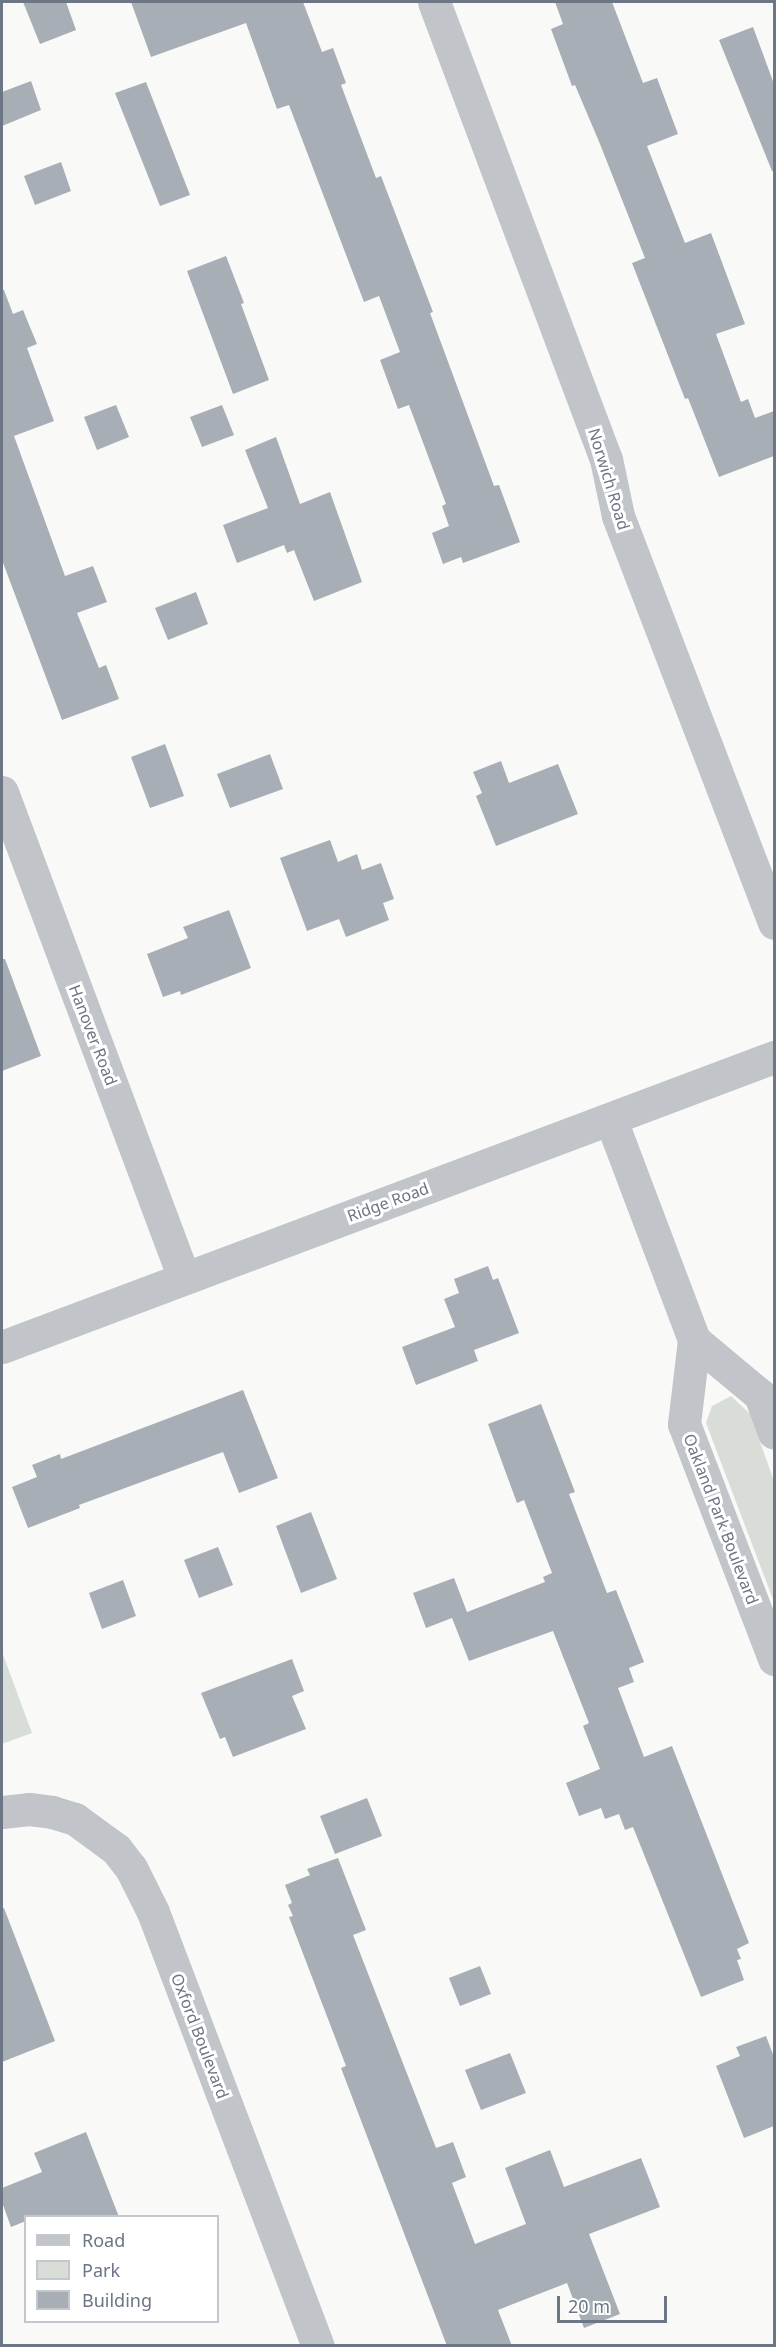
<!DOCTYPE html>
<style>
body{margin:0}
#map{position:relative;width:776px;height:2347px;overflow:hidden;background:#f9f9f7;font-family:"Noto Sans",sans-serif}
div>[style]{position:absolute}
.green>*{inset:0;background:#d8ddd7}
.building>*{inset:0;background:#a8aeb5}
.minor>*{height:33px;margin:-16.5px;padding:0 16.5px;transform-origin:16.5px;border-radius:16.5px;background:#c1c4c8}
.tertiary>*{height:33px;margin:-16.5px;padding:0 16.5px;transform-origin:16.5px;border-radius:16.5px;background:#c1c4c8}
span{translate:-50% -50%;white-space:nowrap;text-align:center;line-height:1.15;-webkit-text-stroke:6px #fff;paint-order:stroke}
.street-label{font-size:16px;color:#6c7684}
.frame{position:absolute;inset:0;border:3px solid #6c7684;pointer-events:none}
.legend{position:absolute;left:24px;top:2215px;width:195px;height:108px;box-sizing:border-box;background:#fff;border:2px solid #c4c8ce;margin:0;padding:8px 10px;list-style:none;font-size:18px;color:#6c7684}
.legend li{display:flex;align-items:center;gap:12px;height:30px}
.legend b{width:30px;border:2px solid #c4c8ce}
.scale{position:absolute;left:557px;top:2296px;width:110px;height:27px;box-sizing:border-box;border:3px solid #6c7684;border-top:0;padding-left:8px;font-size:18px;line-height:21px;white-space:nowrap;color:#6c7684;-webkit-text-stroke:4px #fff;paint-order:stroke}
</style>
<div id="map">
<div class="green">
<i style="clip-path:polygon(731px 1396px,750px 1414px,774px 1481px,774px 1602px,706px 1423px,712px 1406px)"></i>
<i style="clip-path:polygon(2px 1652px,32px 1733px,2px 1744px)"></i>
</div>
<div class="building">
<i style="clip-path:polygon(23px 2px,66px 2px,76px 30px,40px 44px)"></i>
<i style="clip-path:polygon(131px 2px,303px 2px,322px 52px,333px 48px,346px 83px,341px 85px,376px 178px,381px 176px,433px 312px,430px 313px,494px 486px,499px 485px,520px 542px,463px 563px,461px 557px,443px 564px,432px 533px,449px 526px,442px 506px,446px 504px,409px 405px,398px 409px,380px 360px,400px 352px,379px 296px,364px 302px,289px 105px,277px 109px,246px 23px,151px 57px)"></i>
<i style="clip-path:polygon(555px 2px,612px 2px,643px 83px,657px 78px,678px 134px,647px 146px,685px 243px,711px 233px,745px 324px,716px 334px,741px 402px,748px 399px,755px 418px,774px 411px,774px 456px,719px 477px,688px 398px,685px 399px,632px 263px,645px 258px,600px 144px,575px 85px,572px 86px,551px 29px,563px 24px)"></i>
<i style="clip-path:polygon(753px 27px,774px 84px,774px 171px,772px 171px,719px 40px)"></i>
<i style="clip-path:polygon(31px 81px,41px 110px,2px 126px,2px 92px)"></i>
<i style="clip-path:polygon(146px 82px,190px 195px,160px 206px,115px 93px)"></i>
<i style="clip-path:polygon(61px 162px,71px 191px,35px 205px,24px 176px)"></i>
<i style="clip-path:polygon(226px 256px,244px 303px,241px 304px,269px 380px,233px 394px,187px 271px)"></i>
<i style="clip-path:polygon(2px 290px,4px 290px,13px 314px,23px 310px,37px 344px,27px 348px,54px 421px,14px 436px,65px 576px,93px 566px,107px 602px,77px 613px,99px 668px,106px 665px,119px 699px,62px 720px,2px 560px)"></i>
<i style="clip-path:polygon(116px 405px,129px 437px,97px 450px,84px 417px)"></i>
<i style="clip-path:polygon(222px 405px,234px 435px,202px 447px,190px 417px)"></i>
<i style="clip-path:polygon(276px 437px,300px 504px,330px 492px,362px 582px,314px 601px,294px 550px,287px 553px,284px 545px,237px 563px,223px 525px,268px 508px,245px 450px)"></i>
<i style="clip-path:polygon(196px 592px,208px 624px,168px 640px,155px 608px)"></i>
<i style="clip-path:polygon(165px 744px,184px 796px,150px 808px,131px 757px)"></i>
<i style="clip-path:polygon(270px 754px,283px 789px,230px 808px,217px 774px)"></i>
<i style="clip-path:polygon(501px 761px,509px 783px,558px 764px,578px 814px,496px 846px,476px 796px,482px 793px,473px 772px)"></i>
<i style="clip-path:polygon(330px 840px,338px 862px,357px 854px,362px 870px,381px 863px,394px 899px,383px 903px,389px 920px,346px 937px,339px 919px,307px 931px,280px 858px)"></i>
<i style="clip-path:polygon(229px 910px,251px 968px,181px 995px,180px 991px,163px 997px,147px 954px,188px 938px,183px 927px)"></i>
<i style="clip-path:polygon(2px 959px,5px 959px,41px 1056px,2px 1071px)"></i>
<i style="clip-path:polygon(488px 1266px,493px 1280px,498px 1278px,519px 1333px,474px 1350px,478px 1361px,416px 1385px,402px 1347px,455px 1327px,444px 1299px,459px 1293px,454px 1279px)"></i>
<i style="clip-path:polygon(243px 1390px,278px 1478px,239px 1493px,223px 1452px,79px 1505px,80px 1508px,28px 1528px,12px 1487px,37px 1477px,32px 1465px,60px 1454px,61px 1459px)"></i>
<i style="clip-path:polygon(541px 1404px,575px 1492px,569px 1494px,607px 1593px,616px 1590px,644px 1662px,629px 1668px,634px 1682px,618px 1688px,644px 1757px,672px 1746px,749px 1943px,737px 1949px,741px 1959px,737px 1960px,744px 1980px,701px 1997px,633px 1827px,625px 1830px,619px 1814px,605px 1819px,601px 1808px,579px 1816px,566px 1783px,600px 1769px,583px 1726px,589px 1723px,553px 1631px,469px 1661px,452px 1618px,426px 1628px,413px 1593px,454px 1578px,467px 1612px,545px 1582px,543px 1577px,552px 1573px,524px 1500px,517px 1503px,488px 1424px)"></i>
<i style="clip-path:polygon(311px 1512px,337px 1579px,301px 1593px,276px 1526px)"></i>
<i style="clip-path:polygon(218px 1547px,233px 1585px,199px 1598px,184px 1560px)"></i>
<i style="clip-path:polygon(123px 1580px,136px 1616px,102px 1629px,89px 1593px)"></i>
<i style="clip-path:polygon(292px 1659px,304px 1691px,292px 1696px,306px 1729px,233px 1757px,225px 1737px,220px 1739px,201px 1693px)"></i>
<i style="clip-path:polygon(367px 1798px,382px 1836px,335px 1854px,320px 1816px)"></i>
<i style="clip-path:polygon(338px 1858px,366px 1930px,353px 1935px,436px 2148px,453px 2142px,466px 2177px,452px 2183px,475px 2244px,526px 2224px,505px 2168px,550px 2150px,564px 2187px,641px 2158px,660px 2207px,589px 2234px,620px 2314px,584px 2328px,567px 2283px,498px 2310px,512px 2346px,447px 2346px,341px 2068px,346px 2066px,289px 1917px,293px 1916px,288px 1905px,292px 1903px,285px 1885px,310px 1875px,307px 1869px)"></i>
<i style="clip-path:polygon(4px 1908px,55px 2041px,2px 2062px,2px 1909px)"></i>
<i style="clip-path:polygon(480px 1966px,491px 1994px,460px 2006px,449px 1978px)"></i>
<i style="clip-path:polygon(766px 2036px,774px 2057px,774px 2126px,744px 2138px,716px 2066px,740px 2056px,736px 2047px)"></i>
<i style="clip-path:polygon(510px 2053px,526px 2093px,481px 2110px,465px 2070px)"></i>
<i style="clip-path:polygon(86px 2132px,119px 2217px,26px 2217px,26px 2221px,11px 2227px,2px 2202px,2px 2188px,42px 2172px,34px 2153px)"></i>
</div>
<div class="minor">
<i style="left:434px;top:2px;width:488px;rotate:69.4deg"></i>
<i style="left:606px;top:459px;width:58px;rotate:78.1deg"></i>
<i style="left:618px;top:516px;width:436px;rotate:69deg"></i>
<i style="left:2px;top:792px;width:519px;rotate:69.47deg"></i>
<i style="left:611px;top:1120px;width:235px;rotate:69.3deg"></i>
<i style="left:694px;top:1340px;width:85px;rotate:96.8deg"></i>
<i style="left:684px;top:1424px;width:252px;rotate:69deg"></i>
<i style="left:694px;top:1340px;width:86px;rotate:39.8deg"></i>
<i style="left:760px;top:1395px;width:40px;rotate:69.8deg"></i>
<i style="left:2px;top:1812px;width:27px;rotate:-6deg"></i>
<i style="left:29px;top:1809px;width:23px;rotate:7deg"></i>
<i style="left:52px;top:1812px;width:24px;rotate:17deg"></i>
<i style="left:75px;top:1819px;width:51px;rotate:36.2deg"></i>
<i style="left:116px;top:1849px;width:24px;rotate:52deg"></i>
<i style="left:131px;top:1868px;width:49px;rotate:63.4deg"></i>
<i style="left:153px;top:1912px;width:464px;rotate:69.2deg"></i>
</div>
<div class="tertiary">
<i style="left:2px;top:1347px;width:825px;rotate:-20.59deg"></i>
</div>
<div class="street-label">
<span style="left:609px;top:479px;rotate:73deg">Norwich Road</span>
<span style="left:93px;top:1035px;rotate:69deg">Hanover Road</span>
<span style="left:388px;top:1202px;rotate:-20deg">Ridge Road</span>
<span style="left:721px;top:1519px;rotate:69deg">Oakland Park Boulevard</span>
<span style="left:200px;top:2036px;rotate:69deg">Oxford Boulevard</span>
</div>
<div class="frame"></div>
<ul class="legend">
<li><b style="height:8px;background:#c1c4c8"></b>Road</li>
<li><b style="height:16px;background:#d8ddd7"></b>Park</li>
<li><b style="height:16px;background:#a8aeb5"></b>Building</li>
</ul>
<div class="scale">20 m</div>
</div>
